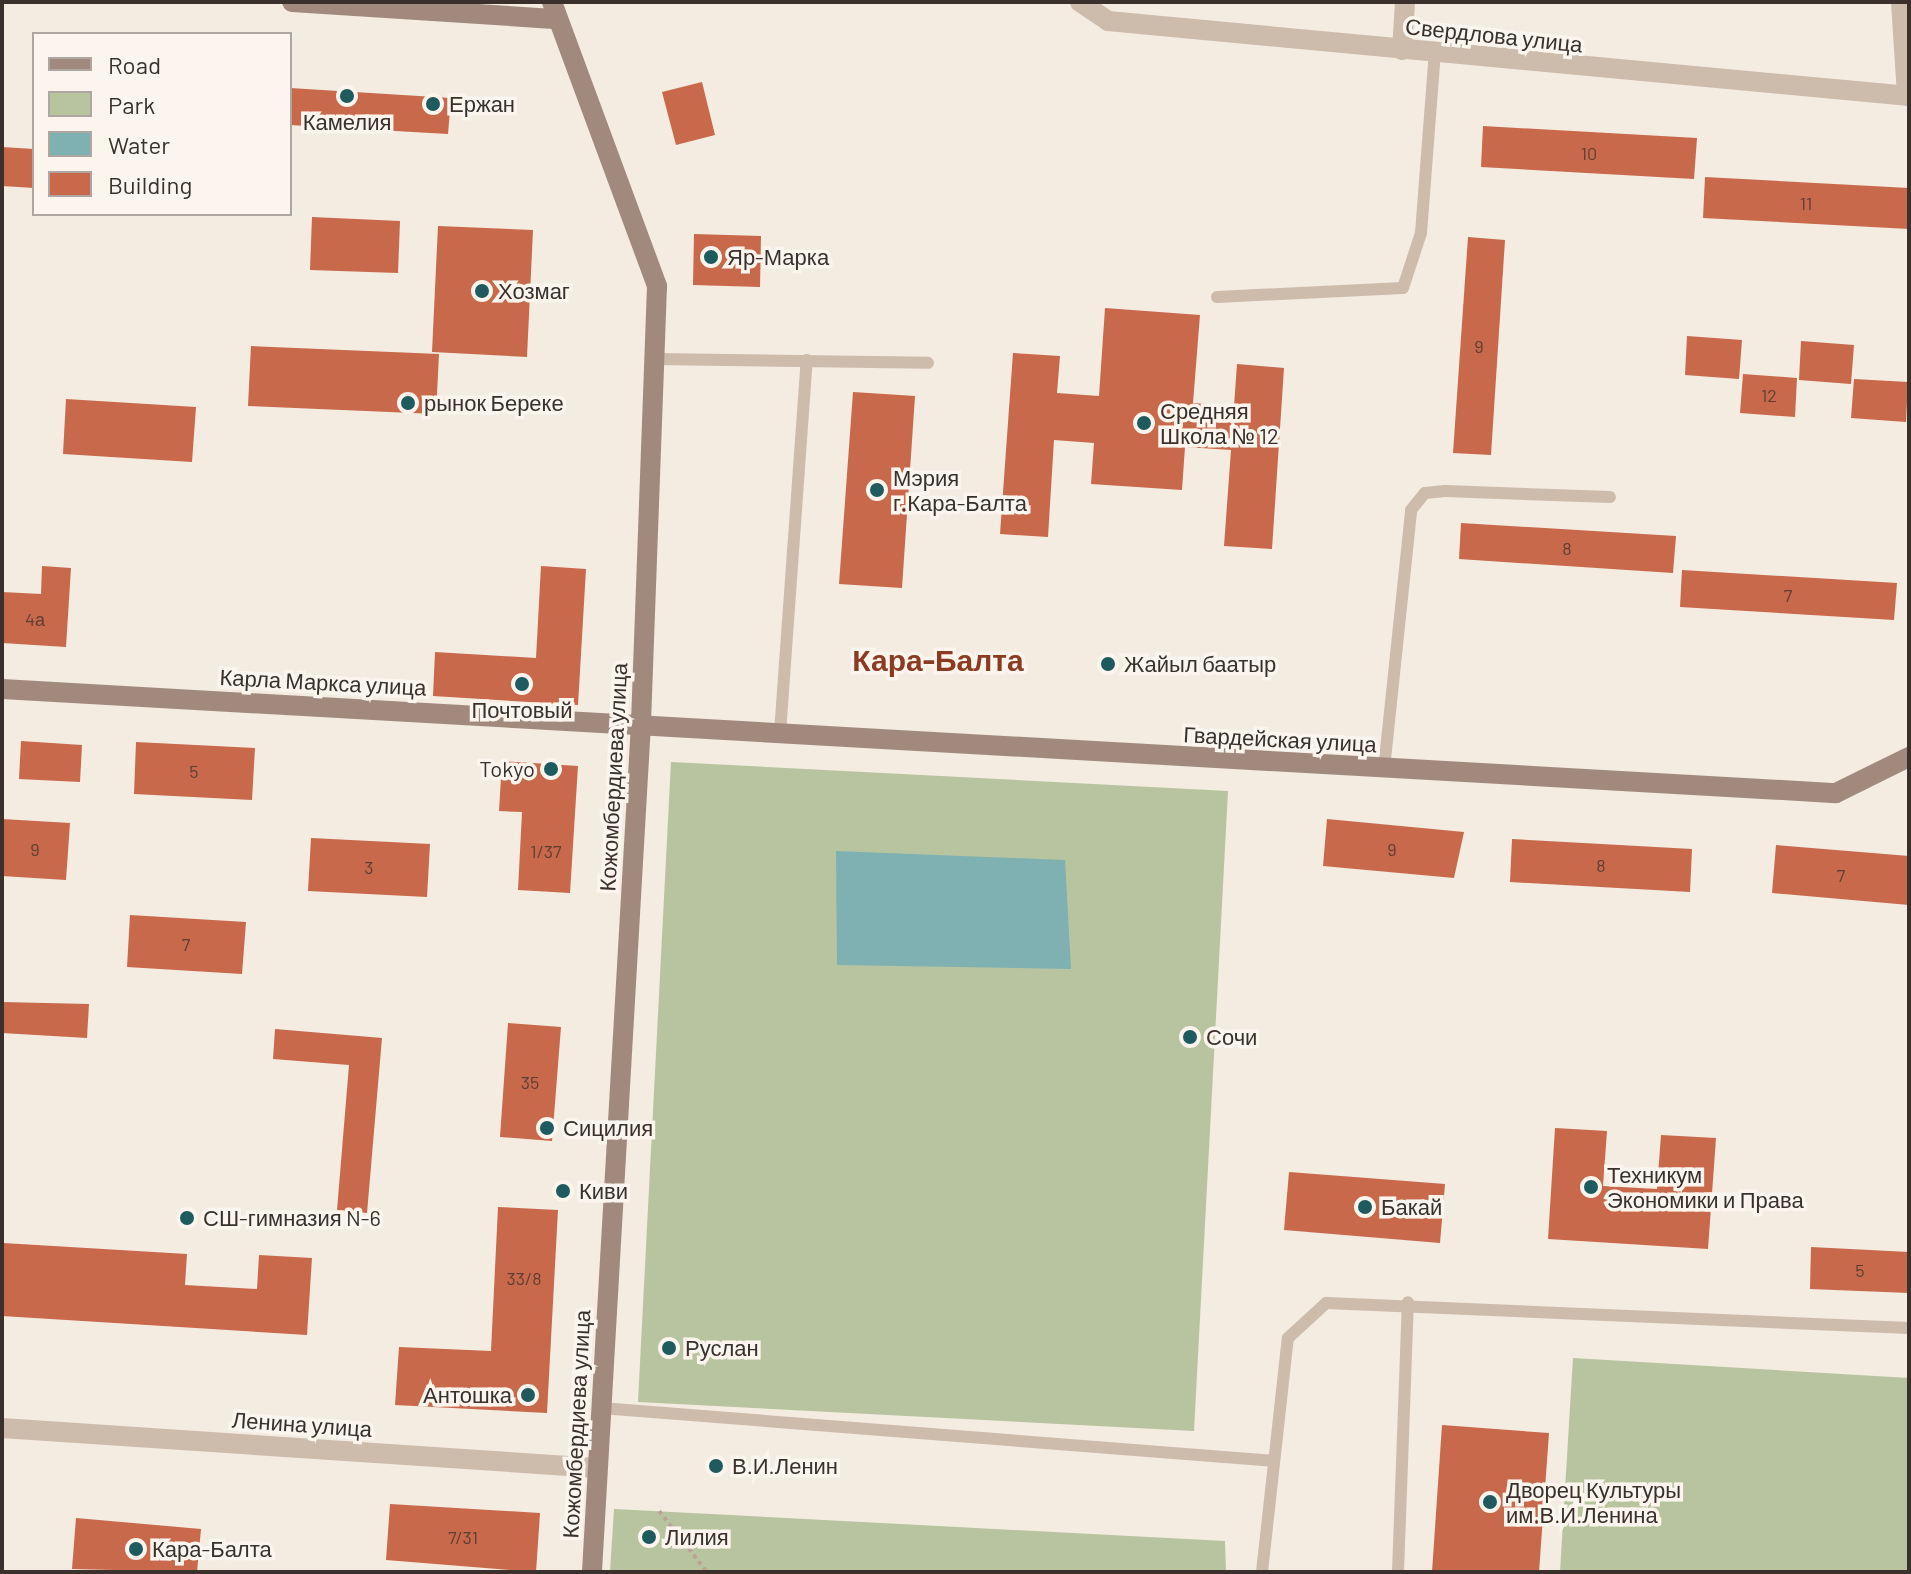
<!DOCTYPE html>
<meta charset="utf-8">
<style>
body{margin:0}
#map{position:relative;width:1911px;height:1574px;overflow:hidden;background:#f4ebe1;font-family:Barlow,sans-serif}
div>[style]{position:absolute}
.green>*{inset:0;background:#b8c4a0}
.water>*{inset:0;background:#7fb0b2}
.building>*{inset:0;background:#c8694b}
.path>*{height:4px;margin-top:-2px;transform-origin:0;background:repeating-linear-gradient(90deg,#b9a596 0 4px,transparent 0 8px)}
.lane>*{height:12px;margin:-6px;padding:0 6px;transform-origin:6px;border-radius:6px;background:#cdbbac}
.street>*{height:20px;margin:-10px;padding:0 10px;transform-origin:10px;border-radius:10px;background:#cdbbac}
.secondary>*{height:20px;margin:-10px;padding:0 10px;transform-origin:10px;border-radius:10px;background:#a18a7d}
.dots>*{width:22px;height:22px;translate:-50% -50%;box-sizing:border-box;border:4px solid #fbf5ee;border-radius:50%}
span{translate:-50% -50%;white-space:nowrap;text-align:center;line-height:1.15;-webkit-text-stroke:7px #fbf5ee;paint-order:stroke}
.number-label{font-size:18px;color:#5e3e33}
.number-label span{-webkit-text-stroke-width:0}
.street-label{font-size:22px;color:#3b302b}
.poi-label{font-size:22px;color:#3b302b}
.left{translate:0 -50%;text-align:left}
.right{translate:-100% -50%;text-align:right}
.district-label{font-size:30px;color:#8c3b22;font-weight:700}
.frame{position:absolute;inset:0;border:4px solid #3b302b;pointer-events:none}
.legend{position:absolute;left:32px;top:32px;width:260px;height:184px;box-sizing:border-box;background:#fbf5ee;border:2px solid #aea6a0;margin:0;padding:10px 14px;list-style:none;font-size:24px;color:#3b302b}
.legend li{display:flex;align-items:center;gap:16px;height:40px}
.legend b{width:40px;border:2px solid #aea6a0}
</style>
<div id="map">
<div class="green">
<i style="clip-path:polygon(671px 762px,1228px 791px,1194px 1431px,638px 1402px)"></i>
<i style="clip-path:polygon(1573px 1358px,1909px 1378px,1909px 1572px,1560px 1572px)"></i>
<i style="clip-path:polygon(614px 1509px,1225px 1541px,1226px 1572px,610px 1572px)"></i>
</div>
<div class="water">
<i style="clip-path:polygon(836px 851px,1065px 860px,1071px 969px,837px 965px)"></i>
</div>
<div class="building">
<i style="clip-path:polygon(702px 82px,715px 135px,676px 145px,662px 92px)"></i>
<i style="clip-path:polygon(290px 88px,451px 98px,448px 134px,290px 125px)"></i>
<i style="clip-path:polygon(1483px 126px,1697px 138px,1694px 179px,1481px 167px)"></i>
<i style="clip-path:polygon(2px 147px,34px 149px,34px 188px,2px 186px)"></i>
<i style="clip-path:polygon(1705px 177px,1909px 188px,1909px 229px,1703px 218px)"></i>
<i style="clip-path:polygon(312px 217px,400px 221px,398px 273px,310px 270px)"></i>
<i style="clip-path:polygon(438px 226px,533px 230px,527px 357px,432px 352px)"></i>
<i style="clip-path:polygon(694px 234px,761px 236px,760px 287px,693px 285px)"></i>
<i style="clip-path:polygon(1468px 237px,1505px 240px,1491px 455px,1453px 453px)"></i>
<i style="clip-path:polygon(1105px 308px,1200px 315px,1193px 403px,1234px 406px,1237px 364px,1284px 368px,1272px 549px,1224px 546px,1231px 450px,1185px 447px,1182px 490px,1091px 484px,1094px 443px,1054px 440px,1048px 537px,1000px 534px,1013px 353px,1060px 356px,1057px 393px,1099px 396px)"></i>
<i style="clip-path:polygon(1687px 336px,1742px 340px,1739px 379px,1685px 375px)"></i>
<i style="clip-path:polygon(1801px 341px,1854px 345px,1851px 384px,1799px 380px)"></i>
<i style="clip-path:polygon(251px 346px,439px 354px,436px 414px,248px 406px)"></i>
<i style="clip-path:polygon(1743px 374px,1797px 378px,1795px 417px,1740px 413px)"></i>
<i style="clip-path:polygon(1854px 379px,1908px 382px,1906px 422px,1851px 418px)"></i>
<i style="clip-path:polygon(853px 392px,915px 396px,902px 588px,839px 584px)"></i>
<i style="clip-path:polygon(66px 399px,196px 407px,192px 462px,63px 454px)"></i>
<i style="clip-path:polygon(1461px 523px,1676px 536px,1673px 573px,1459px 559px)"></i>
<i style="clip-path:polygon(42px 566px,71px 568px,66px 647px,2px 643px,2px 592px,41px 594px)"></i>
<i style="clip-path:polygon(541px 566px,586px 569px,578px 705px,433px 696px,435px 652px,536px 658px)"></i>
<i style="clip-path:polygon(1682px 570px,1897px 583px,1894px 620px,1680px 607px)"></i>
<i style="clip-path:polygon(21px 741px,82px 745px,80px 782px,19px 779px)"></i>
<i style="clip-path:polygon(136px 742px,255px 748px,252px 800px,134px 794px)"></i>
<i style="clip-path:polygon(502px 761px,578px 766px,570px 893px,518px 890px,522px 812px,499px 811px)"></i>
<i style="clip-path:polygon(2px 819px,70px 823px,66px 880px,2px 876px)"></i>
<i style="clip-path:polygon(1327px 819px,1464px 832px,1454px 878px,1323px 866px)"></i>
<i style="clip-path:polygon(311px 838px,430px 844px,427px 897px,308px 891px)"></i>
<i style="clip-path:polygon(1512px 839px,1692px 849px,1690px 892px,1510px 882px)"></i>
<i style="clip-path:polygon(1776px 845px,1909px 856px,1909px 905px,1772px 893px)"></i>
<i style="clip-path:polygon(130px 915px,246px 922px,242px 974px,127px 967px)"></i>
<i style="clip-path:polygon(2px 1002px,89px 1004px,87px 1038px,2px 1033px)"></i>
<i style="clip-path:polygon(508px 1023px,561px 1027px,552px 1141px,500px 1137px)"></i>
<i style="clip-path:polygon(275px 1029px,382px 1038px,367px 1213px,337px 1210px,349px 1065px,273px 1059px)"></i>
<i style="clip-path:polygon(1555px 1128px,1607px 1131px,1603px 1186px,1657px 1189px,1661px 1135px,1716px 1138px,1708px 1249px,1548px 1239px)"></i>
<i style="clip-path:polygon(1289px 1172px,1445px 1184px,1440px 1243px,1284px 1230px)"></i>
<i style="clip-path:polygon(498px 1207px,558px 1210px,547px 1413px,395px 1405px,399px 1347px,491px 1351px)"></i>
<i style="clip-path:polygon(3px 1243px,187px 1254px,185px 1285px,257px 1289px,259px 1255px,312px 1258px,307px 1335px,2px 1316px)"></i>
<i style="clip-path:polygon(1811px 1247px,1909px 1252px,1909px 1293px,1810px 1289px)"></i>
<i style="clip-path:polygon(1442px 1425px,1549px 1433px,1539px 1572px,1432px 1572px)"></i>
<i style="clip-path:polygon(390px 1504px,540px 1513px,536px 1572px,386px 1560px)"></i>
<i style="clip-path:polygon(76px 1518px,201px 1529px,197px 1572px,72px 1569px)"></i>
</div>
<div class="path">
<i style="left:659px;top:1511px;width:78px;rotate:51.8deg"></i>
</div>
<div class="lane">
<i style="left:1217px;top:297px;width:186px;rotate:-2.8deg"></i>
<i style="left:1403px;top:288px;width:58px;rotate:-71.9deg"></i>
<i style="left:1421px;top:233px;width:181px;rotate:-85.6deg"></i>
<i style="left:654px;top:359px;width:274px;rotate:0.8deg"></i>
<i style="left:780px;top:733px;width:374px;rotate:-85.9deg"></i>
<i style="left:1384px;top:769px;width:260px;rotate:-84deg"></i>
<i style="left:1411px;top:510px;width:22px;rotate:-51deg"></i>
<i style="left:1425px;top:493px;width:20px;rotate:-6deg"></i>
<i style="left:1445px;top:491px;width:165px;rotate:2.1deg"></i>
<i style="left:601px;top:1408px;width:675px;rotate:4.5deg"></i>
<i style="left:1262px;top:1572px;width:235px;rotate:-83.7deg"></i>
<i style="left:1288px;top:1338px;width:52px;rotate:-42.6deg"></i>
<i style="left:1326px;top:1303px;width:584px;rotate:2.46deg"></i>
<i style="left:1398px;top:1572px;width:270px;rotate:-87.9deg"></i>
</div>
<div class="street">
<i style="left:1080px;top:2px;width:34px;rotate:34deg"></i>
<i style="left:1108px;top:21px;width:805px;rotate:5.35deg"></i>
<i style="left:1901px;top:2px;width:94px;rotate:86.3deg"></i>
<i style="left:1402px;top:50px;width:48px;rotate:-86.4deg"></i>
<i style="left:2px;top:1428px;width:597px;rotate:3.84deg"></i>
</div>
<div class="secondary">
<i style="left:292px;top:2px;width:266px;rotate:3.7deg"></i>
<i style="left:552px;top:2px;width:303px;rotate:69.7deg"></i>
<i style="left:657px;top:286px;width:438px;rotate:92.1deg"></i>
<i style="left:641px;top:724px;width:849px;rotate:93.31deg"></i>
<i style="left:2px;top:689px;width:1837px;rotate:3.25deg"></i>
<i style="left:1836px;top:793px;width:81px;rotate:-26.3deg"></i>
</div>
<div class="dots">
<i style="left:347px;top:96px;background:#1f5a5e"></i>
<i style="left:433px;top:104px;background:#1f5a5e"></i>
<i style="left:711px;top:257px;background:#1f5a5e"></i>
<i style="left:482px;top:291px;background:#1f5a5e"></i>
<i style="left:408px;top:403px;background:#1f5a5e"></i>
<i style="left:1144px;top:423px;background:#1f5a5e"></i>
<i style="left:877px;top:490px;background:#1f5a5e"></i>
<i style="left:1108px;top:664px;background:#1f5a5e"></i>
<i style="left:522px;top:684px;background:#1f5a5e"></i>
<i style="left:551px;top:769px;background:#1f5a5e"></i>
<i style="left:1190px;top:1037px;background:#1f5a5e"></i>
<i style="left:547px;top:1128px;background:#1f5a5e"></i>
<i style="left:1591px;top:1187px;background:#1f5a5e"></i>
<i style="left:563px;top:1191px;background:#1f5a5e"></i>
<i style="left:1365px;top:1207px;background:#1f5a5e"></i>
<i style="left:187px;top:1218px;background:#1f5a5e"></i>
<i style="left:669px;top:1348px;background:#1f5a5e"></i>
<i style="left:528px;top:1395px;background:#1f5a5e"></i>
<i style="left:716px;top:1466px;background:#1f5a5e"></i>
<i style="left:1490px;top:1502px;background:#1f5a5e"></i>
<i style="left:649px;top:1537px;background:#1f5a5e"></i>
<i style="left:136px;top:1549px;background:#1f5a5e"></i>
</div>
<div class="number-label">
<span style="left:1589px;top:153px">10</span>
<span style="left:1806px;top:203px">11</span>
<span style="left:1479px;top:346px">9</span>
<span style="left:1769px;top:395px">12</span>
<span style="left:1567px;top:548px">8</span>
<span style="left:1788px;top:595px">7</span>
<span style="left:35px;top:619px">4а</span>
<span style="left:194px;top:771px">5</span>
<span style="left:35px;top:849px">9</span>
<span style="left:1392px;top:849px">9</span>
<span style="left:546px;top:851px">1/37</span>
<span style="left:1601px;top:865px">8</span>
<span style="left:369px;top:867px">3</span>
<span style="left:1841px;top:875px">7</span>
<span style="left:186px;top:944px">7</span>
<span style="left:530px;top:1082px">35</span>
<span style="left:1860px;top:1270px">5</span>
<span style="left:524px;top:1278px">33/8</span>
<span style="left:463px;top:1537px">7/31</span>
</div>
<div class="street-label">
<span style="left:1494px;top:35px;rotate:6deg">Свердлова улица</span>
<span style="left:323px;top:682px;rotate:3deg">Карла Маркса улица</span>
<span style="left:1280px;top:739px;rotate:3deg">Гвардейская улица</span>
<span style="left:613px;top:777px;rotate:-87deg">Кожомбердиева улица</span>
<span style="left:302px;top:1424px;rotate:4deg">Ленина улица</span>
<span style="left:576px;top:1424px;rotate:-87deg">Кожомбердиева улица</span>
</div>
<div class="poi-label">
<span class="left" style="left:449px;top:104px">Ержан</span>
<span style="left:347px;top:122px">Камелия</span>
<span class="left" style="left:727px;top:257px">Яр-Марка</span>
<span class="left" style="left:498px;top:291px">Хозмаг</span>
<span class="left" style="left:424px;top:403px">рынок Береке</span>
<span class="left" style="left:1160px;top:423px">Средняя<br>Школа № 12</span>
<span class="left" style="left:893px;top:490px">Мэрия<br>г.Кара-Балта</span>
<span class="left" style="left:1124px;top:664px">Жайыл баатыр</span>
<span style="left:522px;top:710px">Почтовый</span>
<span class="right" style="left:535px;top:769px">Tokyo</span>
<span class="left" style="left:1206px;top:1037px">Сочи</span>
<span class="left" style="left:563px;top:1128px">Сицилия</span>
<span class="left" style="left:1607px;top:1187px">Техникум<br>Экономики и Права</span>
<span class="left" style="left:579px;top:1191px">Киви</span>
<span class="left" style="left:1381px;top:1207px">Бакай</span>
<span class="left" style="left:203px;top:1218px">СШ-гимназия N-6</span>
<span class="left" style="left:685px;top:1348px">Руслан</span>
<span class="right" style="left:512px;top:1395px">Антошка</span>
<span class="left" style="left:732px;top:1466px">В.И.Ленин</span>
<span class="left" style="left:1506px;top:1502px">Дворец Культуры<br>им.В.И.Ленина</span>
<span class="left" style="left:665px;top:1537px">Лилия</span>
<span class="left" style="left:152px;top:1549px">Кара-Балта</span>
</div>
<div class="district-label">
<span style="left:938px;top:659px">Кара-Балта</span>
</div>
<div class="frame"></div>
<ul class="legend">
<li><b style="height:10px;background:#a18a7d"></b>Road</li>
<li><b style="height:22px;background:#b8c4a0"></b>Park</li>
<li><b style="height:22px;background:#7fb0b2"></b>Water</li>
<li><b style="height:22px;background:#c8694b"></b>Building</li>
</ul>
</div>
